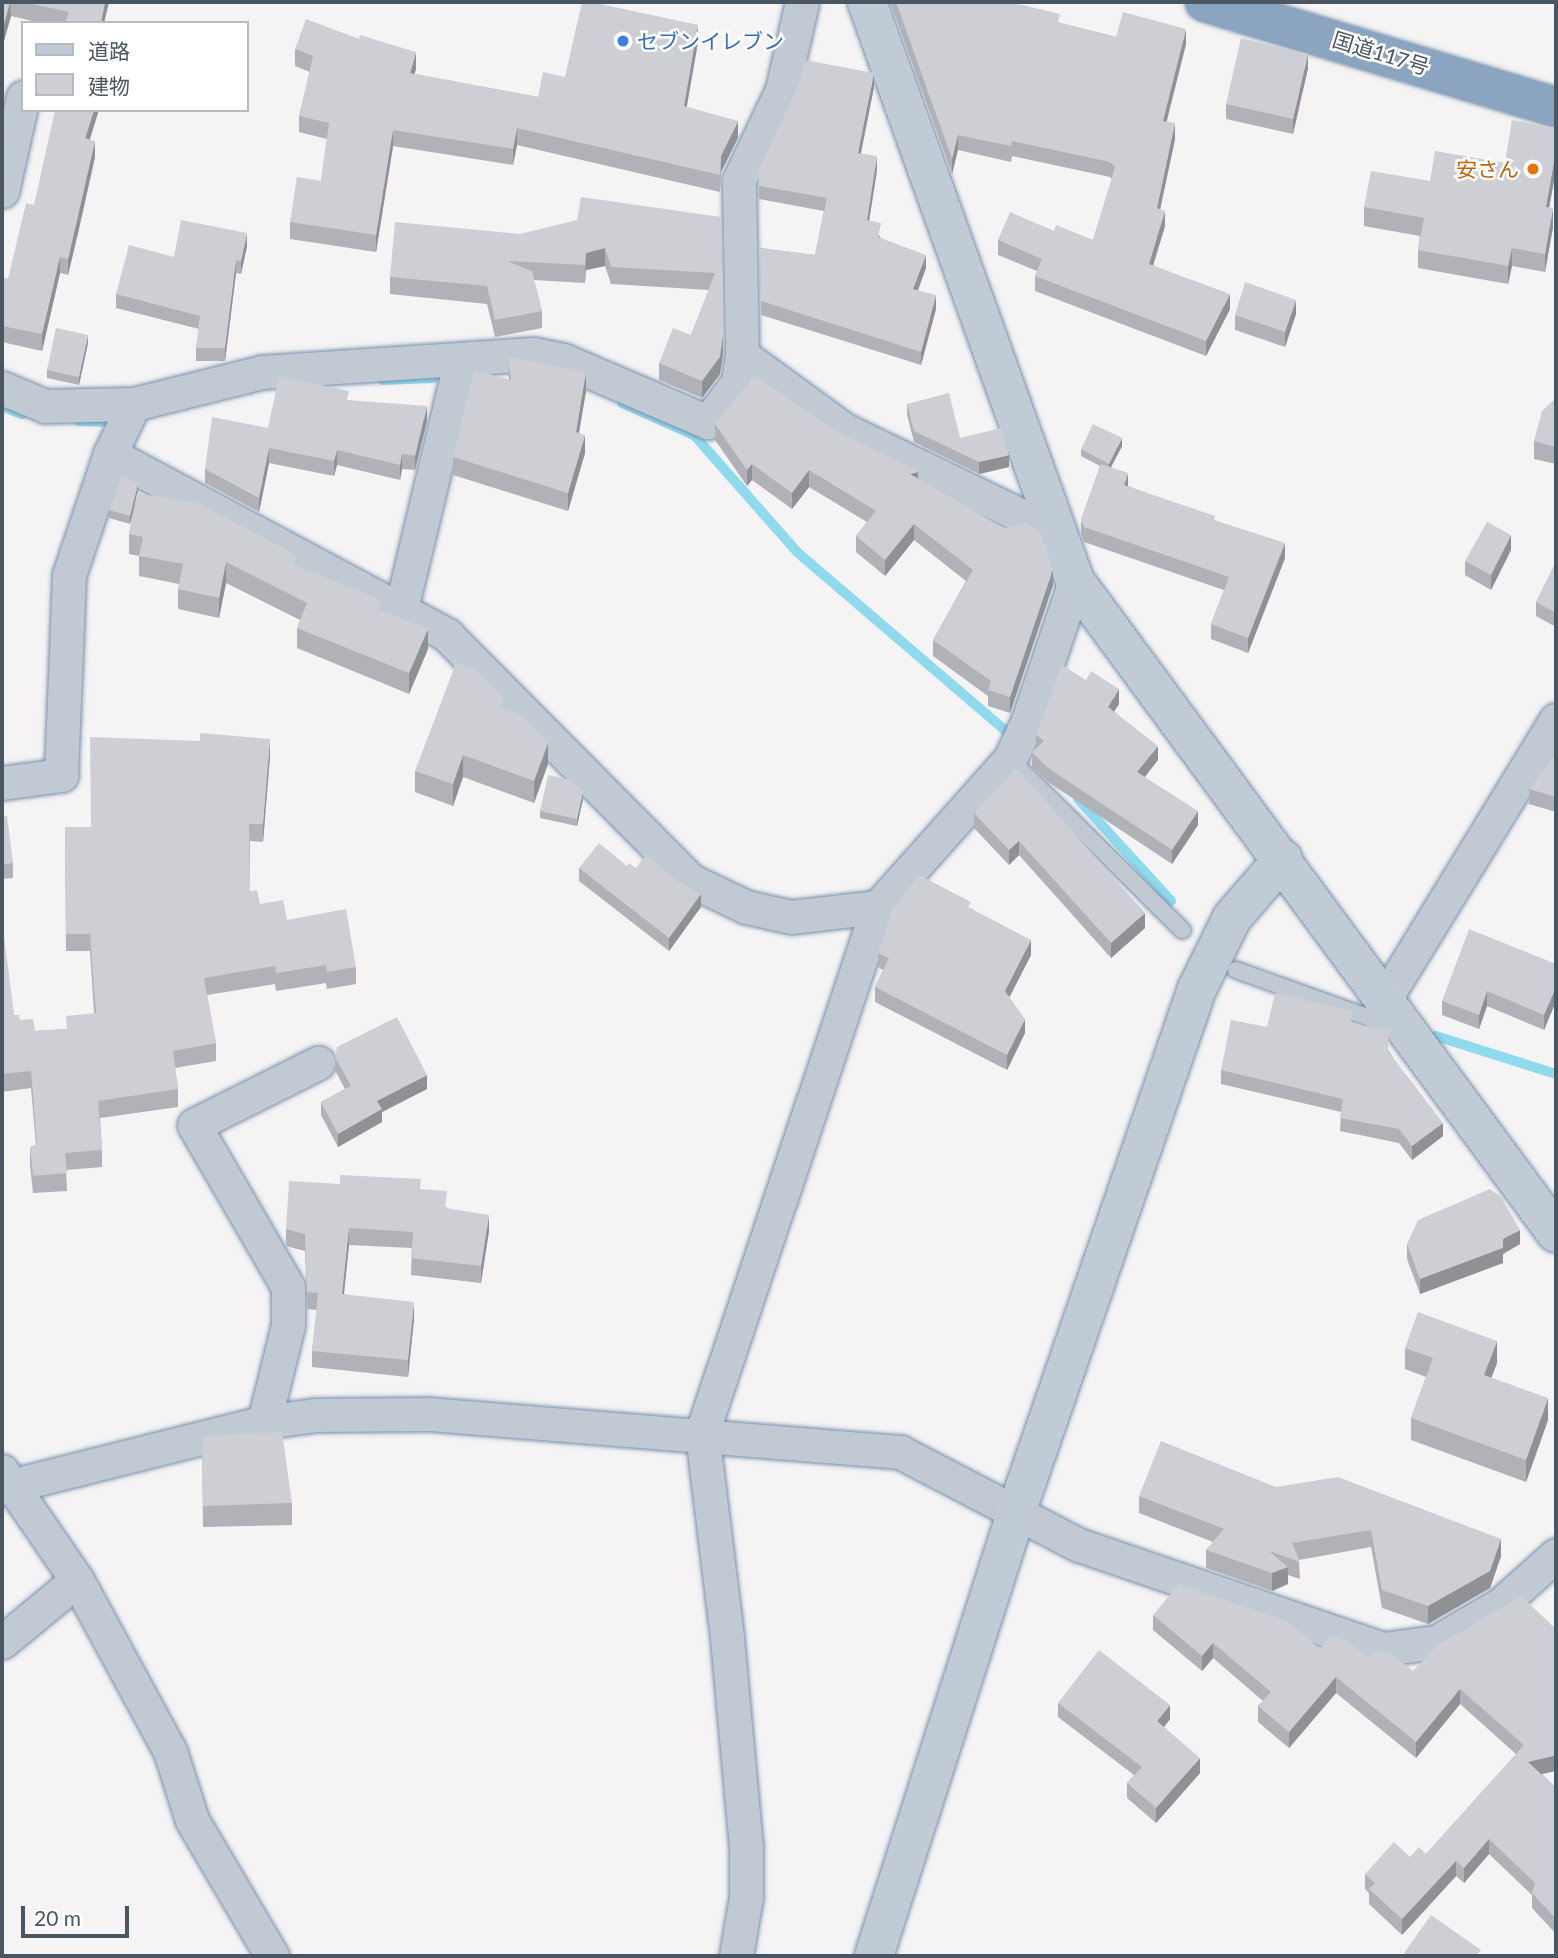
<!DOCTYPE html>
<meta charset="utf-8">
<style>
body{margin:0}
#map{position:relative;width:1558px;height:1958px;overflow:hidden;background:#f5f3f3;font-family:Lato,"Noto Sans JP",sans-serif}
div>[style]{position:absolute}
.stream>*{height:10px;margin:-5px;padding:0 5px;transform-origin:5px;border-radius:5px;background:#90daee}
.roads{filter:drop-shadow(0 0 2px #7690ad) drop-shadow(0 0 2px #7690ad)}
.lane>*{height:16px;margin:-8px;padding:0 8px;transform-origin:8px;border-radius:8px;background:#c1cad2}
.street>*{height:33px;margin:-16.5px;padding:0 16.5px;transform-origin:16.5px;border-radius:16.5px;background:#c1cad2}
.secondary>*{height:38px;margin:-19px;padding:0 19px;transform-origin:19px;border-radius:19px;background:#c1cbd6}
.highway>*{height:38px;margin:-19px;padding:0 19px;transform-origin:19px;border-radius:19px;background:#8ba5c1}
.wall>*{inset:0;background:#b0b2b7}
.shaded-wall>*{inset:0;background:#909195}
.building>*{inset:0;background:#cdcfd5}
.dots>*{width:19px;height:19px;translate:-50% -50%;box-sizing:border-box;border:4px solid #fff;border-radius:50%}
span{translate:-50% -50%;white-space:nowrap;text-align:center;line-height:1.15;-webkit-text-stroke:5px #fff;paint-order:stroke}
.shop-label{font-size:21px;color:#366cbe}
.left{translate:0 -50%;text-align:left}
.street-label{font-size:21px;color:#4a5661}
.food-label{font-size:21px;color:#c56008}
.right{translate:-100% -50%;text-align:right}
.frame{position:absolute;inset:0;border:4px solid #4a5661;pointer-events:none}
.legend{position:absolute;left:21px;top:21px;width:228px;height:91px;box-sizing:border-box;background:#fff;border:2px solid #b7bbc0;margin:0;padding:9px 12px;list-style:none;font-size:21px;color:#4a5661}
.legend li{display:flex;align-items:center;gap:14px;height:35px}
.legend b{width:35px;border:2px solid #b7bbc0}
.scale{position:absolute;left:21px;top:1906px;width:108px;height:32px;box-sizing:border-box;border:4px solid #4a5661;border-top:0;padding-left:9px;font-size:21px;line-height:24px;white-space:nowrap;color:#4a5661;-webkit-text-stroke:5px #fff;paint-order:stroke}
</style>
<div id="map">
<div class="stream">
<i style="left:383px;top:380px;width:50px;rotate:-2.3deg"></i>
<i style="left:622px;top:403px;width:79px;rotate:24deg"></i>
<i style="left:694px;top:435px;width:156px;rotate:48.6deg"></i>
<i style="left:797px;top:552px;width:287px;rotate:40.6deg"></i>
<i style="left:2px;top:406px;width:22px;rotate:22deg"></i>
<i style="left:79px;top:421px;width:23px;rotate:2deg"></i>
<i style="left:1078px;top:799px;width:138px;rotate:47.6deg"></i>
<i style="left:1436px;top:1036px;width:126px;rotate:17.6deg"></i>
</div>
<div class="roads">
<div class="lane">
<i style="left:1010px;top:759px;width:243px;rotate:44.8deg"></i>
<i style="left:1236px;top:970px;width:169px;rotate:19.7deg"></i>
</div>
<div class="street">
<i style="left:2px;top:191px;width:96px;rotate:-77.4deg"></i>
<i style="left:742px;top:355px;width:127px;rotate:36.1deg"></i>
<i style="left:845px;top:430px;width:238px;rotate:25.9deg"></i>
<i style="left:2px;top:388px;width:47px;rotate:22.7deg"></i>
<i style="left:45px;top:406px;width:89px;rotate:-1.3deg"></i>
<i style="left:134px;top:404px;width:132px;rotate:-14deg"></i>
<i style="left:262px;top:372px;width:272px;rotate:-3.8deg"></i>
<i style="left:533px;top:354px;width:31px;rotate:11deg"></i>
<i style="left:563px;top:360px;width:158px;rotate:23.2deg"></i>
<i style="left:708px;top:422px;width:50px;rotate:-53.1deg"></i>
<i style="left:738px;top:382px;width:27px;rotate:-82deg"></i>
<i style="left:742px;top:355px;width:175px;rotate:-91deg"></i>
<i style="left:739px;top:180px;width:100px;rotate:-64.5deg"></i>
<i style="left:782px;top:90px;width:90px;rotate:-77.2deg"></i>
<i style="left:110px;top:454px;width:383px;rotate:28.2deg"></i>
<i style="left:447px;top:635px;width:345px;rotate:45.2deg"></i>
<i style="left:690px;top:880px;width:62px;rotate:25.7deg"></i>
<i style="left:746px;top:907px;width:46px;rotate:12.5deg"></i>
<i style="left:791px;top:917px;width:88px;rotate:-6.6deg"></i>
<i style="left:401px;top:609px;width:256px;rotate:-76.5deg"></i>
<i style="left:2px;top:783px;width:60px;rotate:-7.7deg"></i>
<i style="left:61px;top:775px;width:200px;rotate:-87.7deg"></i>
<i style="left:69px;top:575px;width:128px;rotate:-71.3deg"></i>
<i style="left:110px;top:454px;width:55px;rotate:-64.4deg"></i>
<i style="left:1386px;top:997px;width:325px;rotate:-58.5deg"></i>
<i style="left:264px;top:1422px;width:100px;rotate:-76.1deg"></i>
<i style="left:288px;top:1325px;width:38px;rotate:-90deg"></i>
<i style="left:288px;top:1287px;width:187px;rotate:-120.1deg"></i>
<i style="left:194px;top:1125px;width:139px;rotate:-26.6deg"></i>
<i style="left:2px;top:1471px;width:132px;rotate:55.5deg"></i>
<i style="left:77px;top:1580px;width:195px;rotate:61.5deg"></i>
<i style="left:170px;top:1751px;width:72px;rotate:72.3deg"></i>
<i style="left:192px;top:1820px;width:158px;rotate:59.5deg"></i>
<i style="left:2px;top:1488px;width:270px;rotate:-14.1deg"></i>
<i style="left:264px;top:1422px;width:51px;rotate:-7.8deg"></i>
<i style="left:315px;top:1415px;width:113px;rotate:-0.5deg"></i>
<i style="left:428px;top:1414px;width:474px;rotate:4.6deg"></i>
<i style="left:900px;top:1452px;width:202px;rotate:27.5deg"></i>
<i style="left:1079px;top:1545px;width:321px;rotate:18.9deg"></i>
<i style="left:1383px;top:1649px;width:53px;rotate:-7.5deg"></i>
<i style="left:1436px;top:1642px;width:75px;rotate:-30.3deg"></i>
<i style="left:1501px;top:1604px;width:74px;rotate:-41.7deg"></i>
<i style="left:2px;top:1642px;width:97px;rotate:-39.6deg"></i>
<i style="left:736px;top:1956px;width:60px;rotate:-80.4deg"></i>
<i style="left:746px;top:1897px;width:50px;rotate:-90deg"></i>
<i style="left:746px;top:1847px;width:211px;rotate:-95.2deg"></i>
<i style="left:727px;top:1637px;width:206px;rotate:-97deg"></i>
<i style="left:702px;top:1433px;width:555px;rotate:-71.5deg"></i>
<i style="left:878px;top:907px;width:198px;rotate:-48.3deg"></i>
<i style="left:1010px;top:759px;width:40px;rotate:-65deg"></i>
<i style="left:1027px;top:723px;width:150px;rotate:-71.3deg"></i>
</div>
<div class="secondary">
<i style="left:867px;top:2px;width:615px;rotate:70.24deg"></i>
<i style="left:1075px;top:581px;width:810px;rotate:53.58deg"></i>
<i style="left:874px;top:1956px;width:468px;rotate:-72.2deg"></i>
<i style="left:1017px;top:1510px;width:551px;rotate:-70.94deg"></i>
<i style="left:1197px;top:989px;width:79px;rotate:-63.8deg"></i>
<i style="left:1232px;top:918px;width:78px;rotate:-49.2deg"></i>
</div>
<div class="highway">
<i style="left:1205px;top:2px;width:366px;rotate:16.7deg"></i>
</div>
</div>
<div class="wall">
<i style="clip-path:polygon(2px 2px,109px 2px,104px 23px,41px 23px,11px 16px,2px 48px)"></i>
<i style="clip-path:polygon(890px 2px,1010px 2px,1060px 23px,1116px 37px,1186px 44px,1166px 122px,1175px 139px,1160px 209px,1165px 226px,1153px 265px,1230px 309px,1206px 356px,1035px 291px,1035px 276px,1037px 271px,998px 255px,998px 240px,1054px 231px,1093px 240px,1112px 179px,1110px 177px,1012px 156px,1011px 162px,958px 150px,952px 174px)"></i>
<i style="clip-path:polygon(698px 42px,686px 107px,738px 138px,721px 172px,720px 192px,517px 145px,513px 165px,393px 146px,376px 252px,290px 239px,290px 222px,321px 181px,327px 139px,299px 132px,299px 116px,310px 72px,295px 66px,295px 49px,416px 69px,414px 74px,538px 97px,565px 77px)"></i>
<i style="clip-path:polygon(1308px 68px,1293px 134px,1226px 119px,1226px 104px)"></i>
<i style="clip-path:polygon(874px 87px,861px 153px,877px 170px,869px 221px,881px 238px,926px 268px,918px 290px,936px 309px,921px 365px,761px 315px,760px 248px,815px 255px,824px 211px,759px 199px,758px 171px)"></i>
<i style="clip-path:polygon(1556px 128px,1556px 169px,1549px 208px,1553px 227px,1545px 272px,1512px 266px,1508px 284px,1418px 268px,1418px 250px,1420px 236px,1364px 226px,1364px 207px,1430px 181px,1505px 163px)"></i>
<i style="clip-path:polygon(90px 140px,95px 157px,78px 233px,68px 275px,60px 273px,42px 351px,2px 342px,2px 277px,8px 279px,34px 205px)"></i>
<i style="clip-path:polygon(721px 217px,723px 354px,720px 374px,702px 398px,659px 380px,659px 363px,691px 335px,709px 290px,611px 284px,605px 266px,586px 270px,585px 283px,534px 280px,542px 311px,542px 328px,495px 337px,487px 304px,390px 294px,390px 277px,520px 234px)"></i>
<i style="clip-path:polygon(247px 246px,241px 274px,236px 273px,225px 361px,196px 361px,196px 348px,199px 329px,116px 308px,116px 294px,174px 257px)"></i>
<i style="clip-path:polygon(1296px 314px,1285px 347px,1235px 330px,1235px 315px)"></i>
<i style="clip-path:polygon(88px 343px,79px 385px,47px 378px,47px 370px)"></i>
<i style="clip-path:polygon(508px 357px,586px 391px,579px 433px,585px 453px,568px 511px,453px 475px,453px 457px,509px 380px)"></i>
<i style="clip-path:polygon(1556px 398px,1556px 464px,1534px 459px,1534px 441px)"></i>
<i style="clip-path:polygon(349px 400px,427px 421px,415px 470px,402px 469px,400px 480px,337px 465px,334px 476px,269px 463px,259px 512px,205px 483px,205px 469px,268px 428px)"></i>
<i style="clip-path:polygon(907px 404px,960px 438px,1009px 467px,979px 474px,914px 442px,907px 415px)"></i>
<i style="clip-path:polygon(715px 424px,834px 430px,918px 478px,1053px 585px,1010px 713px,988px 706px,988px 696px,933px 656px,933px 640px,966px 581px,914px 540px,885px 576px,856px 552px,856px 536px,867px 522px,809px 487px,792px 509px,752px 480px,747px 486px,715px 440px)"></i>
<i style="clip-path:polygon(1122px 446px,1111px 467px,1128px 486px,1215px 520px,1285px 558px,1248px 653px,1211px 639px,1211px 624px,1224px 590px,1084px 542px,1081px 534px,1081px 520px,1100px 466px,1081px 456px,1081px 449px)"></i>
<i style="clip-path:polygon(138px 491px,138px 493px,296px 566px,381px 610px,428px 649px,409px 694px,297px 648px,297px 628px,300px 620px,226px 583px,219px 618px,178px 609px,178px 589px,179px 584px,139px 576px,139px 556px,129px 554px,129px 534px,134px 509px,130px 524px,109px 518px,109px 510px)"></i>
<i style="clip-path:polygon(1511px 550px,1491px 590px,1465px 575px,1465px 561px)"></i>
<i style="clip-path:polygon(1556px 562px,1556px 627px,1536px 616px,1536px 602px)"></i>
<i style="clip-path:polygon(1086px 680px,1119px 704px,1114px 711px,1158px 760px,1145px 777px,1198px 825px,1172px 864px,1048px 782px,1032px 767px,1032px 752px,1036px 749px,1036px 735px)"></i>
<i style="clip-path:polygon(504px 709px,548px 764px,534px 803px,463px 777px,453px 806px,415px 792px,415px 771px)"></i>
<i style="clip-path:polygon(1556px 752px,1556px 812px,1529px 804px,1529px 789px)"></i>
<i style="clip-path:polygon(270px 756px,263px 842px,250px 841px,250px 891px,260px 904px,287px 920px,356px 967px,356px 984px,327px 989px,326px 983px,276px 991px,275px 984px,207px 995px,216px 1043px,216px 1061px,175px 1068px,178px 1089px,178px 1107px,100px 1118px,102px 1150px,102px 1167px,66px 1170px,67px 1191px,33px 1193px,30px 1165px,30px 1147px,36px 1145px,31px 1088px,2px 1092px,2px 936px,14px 1015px,35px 1031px,67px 1029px,94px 1013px,90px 951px,66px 951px,65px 827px,91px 827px)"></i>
<i style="clip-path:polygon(1016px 768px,1145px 928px,1111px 958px,1019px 855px,1009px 865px,974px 828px,974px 813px)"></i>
<i style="clip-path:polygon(583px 799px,577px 826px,540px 818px,540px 811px)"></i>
<i style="clip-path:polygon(2px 817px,13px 863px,13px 878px,2px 879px)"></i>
<i style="clip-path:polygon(627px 866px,636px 868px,701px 907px,669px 951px,579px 881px,579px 868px)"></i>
<i style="clip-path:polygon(971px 908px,1031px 955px,1009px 997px,1025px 1033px,1007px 1070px,875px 1002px,875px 987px,883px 970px,878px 967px,878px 953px)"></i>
<i style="clip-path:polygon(1556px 964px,1556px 1001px,1544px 1030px,1487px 1006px,1479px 1029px,1442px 1015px,1442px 1001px)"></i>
<i style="clip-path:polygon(1353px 1024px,1389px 1051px,1443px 1136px,1412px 1160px,1399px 1143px,1340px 1131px,1341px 1112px,1221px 1084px,1221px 1070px,1267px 1027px)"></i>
<i style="clip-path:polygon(335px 1057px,427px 1089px,382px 1112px,382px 1122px,338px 1147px,321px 1115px,321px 1102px,345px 1089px,335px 1070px)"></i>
<i style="clip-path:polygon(421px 1189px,447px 1208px,489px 1231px,481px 1283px,411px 1275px,412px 1248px,349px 1245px,344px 1294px,414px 1319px,408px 1377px,312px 1367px,312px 1351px,317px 1310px,307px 1309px,305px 1251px,286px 1246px,286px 1229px)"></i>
<i style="clip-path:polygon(1407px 1244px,1520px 1244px,1503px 1254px,1503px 1263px,1420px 1294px,1407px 1259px)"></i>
<i style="clip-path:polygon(1405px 1348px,1497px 1363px,1491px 1378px,1548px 1420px,1526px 1482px,1411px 1440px,1411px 1418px,1426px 1377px,1405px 1369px)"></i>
<i style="clip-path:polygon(202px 1436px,292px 1503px,292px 1525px,203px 1527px)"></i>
<i style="clip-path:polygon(1276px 1487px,1501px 1556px,1490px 1588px,1428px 1624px,1382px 1608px,1371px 1547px,1299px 1560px,1300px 1579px,1288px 1575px,1288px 1584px,1272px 1591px,1206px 1568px,1206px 1550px,1213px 1542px,1139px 1513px,1139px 1496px)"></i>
<i style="clip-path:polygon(1521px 1596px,1542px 1774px,1556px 1788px,1556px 1934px,1532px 1908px,1532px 1895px,1489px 1854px,1464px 1883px,1456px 1876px,1402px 1935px,1369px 1904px,1369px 1893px,1365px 1889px,1365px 1874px,1410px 1857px,1426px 1854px,1516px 1754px,1460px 1704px,1416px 1758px,1336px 1693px,1289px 1748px,1258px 1722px,1258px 1706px,1263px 1701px,1213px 1658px,1202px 1671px,1153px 1630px,1153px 1615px,1368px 1658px,1413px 1671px)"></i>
<i style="clip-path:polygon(1058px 1703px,1170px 1719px,1164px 1727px,1200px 1773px,1156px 1823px,1127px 1798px,1127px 1783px,1134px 1775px,1058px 1717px)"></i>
</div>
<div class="shaded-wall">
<i style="clip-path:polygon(10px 2px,11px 16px,2px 48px,2px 32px)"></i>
<i style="clip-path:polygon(105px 2px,109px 2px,104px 23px,101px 23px)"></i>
<i style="clip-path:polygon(698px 25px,698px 42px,684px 123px,684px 106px)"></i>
<i style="clip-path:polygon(1186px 29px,1186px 44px,1163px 136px,1163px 121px)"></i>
<i style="clip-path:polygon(416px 52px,416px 69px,410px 90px,410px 73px)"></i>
<i style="clip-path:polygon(1308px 54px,1308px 68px,1293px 134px,1293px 119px)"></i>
<i style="clip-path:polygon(874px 73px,874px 87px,858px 167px,858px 153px)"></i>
<i style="clip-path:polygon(94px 110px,99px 110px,85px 155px,85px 138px)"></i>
<i style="clip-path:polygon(738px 121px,738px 138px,721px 172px,720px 192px,721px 156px)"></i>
<i style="clip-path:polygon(1175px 123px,1175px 139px,1157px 224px,1157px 208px)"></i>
<i style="clip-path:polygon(517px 128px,517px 145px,513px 165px,513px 149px)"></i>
<i style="clip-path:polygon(393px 130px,393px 146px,376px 252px,376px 235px)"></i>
<i style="clip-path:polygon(958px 135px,958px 150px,952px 174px,952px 159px)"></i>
<i style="clip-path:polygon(95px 141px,95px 157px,78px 233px,68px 275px,68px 259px)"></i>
<i style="clip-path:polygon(1556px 151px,1556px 169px,1546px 226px,1546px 207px)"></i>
<i style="clip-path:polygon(877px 156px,877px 170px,867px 234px,867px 220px)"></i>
<i style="clip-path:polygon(1553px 208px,1553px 227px,1545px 272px,1545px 254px)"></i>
<i style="clip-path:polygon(1165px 211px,1165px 226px,1149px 279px,1149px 264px)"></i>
<i style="clip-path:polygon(247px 233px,247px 246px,241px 274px,241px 261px)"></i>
<i style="clip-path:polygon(605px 248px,605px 266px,586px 270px,585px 283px,586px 253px)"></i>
<i style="clip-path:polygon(1512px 248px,1512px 266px,1508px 284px,1508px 266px)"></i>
<i style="clip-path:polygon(926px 255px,926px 268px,913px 303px,913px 289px)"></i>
<i style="clip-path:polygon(60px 257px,60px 273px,42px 351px,42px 334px)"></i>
<i style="clip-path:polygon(236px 260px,236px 273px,225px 361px,225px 348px)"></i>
<i style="clip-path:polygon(1230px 294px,1230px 309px,1206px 356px,1206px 341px)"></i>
<i style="clip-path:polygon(936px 295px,936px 309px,921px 365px,921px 352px)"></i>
<i style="clip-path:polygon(1296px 300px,1296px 314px,1285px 347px,1285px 332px)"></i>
<i style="clip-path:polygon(88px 335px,88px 343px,79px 385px,79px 377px)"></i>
<i style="clip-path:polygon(723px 336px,723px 354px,720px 374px,702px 398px,702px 381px)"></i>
<i style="clip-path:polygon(586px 372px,586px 391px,576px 450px,576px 432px)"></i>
<i style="clip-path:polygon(427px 406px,427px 421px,415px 470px,415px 456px)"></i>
<i style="clip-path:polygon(585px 435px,585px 453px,568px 511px,568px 493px)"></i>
<i style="clip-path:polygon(1122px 438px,1122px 446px,1109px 471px,1109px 464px)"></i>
<i style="clip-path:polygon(269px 448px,269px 463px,259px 512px,259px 498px)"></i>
<i style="clip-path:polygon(337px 450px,337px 465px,334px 476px,334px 461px)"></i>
<i style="clip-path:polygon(402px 454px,402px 469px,400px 480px,400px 465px)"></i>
<i style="clip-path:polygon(1009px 455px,1009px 467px,979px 474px,979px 462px)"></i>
<i style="clip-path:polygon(752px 464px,752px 480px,747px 486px,747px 470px)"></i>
<i style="clip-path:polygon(809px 470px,809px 487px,792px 509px,792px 493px)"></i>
<i style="clip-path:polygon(918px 472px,918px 488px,910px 474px)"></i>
<i style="clip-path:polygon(1128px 473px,1128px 488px,1124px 485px)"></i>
<i style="clip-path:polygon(138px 484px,138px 491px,130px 524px,130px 516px)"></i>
<i style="clip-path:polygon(914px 524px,914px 540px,885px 576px,885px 560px)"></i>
<i style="clip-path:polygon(1511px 535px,1511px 550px,1491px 590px,1491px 575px)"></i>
<i style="clip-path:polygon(1285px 543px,1285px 558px,1248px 653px,1248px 638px)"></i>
<i style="clip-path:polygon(226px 562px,226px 583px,219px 618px,219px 598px)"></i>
<i style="clip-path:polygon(1053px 569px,1053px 585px,1010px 713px,1010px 697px)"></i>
<i style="clip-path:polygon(428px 629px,428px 649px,409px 694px,409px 673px)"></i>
<i style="clip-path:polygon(1119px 689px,1119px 704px,1108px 721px,1108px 707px)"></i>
<i style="clip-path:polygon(270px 739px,270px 756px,263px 842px,263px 824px)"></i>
<i style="clip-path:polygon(548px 743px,548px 764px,534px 803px,534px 781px)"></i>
<i style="clip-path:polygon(1158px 746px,1158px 760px,1137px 786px,1137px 772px)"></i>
<i style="clip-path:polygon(463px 755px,463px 777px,453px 806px,453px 784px)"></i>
<i style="clip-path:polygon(583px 792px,583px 799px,577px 826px,577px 819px)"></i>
<i style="clip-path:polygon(1198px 811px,1198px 825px,1172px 864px,1172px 850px)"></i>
<i style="clip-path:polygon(1019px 841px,1019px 855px,1009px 865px,1009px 850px)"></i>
<i style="clip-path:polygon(701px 894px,701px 907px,669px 951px,669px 938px)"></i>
<i style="clip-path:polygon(1145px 913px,1145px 928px,1111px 958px,1111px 943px)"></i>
<i style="clip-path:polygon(1031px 940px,1031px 955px,1005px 1006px,1005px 991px)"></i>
<i style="clip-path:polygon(1556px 987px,1556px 1001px,1544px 1030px,1544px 1015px)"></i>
<i style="clip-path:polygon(1487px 991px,1487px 1006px,1479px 1029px,1479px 1015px)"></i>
<i style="clip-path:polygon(1025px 1019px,1025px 1033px,1007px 1070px,1007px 1055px)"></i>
<i style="clip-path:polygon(427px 1075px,427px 1089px,382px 1112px,382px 1122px,338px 1147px,338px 1134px,377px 1101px)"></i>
<i style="clip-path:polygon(1443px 1123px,1443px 1136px,1412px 1160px,1412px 1146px)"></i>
<i style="clip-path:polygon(489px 1215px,489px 1231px,481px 1283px,481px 1266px)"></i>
<i style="clip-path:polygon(349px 1228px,349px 1245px,342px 1311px,342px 1294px)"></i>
<i style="clip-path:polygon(1520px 1230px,1520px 1244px,1503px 1254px,1503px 1263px,1420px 1294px,1420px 1279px)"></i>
<i style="clip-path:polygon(414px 1302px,414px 1319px,408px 1377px,408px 1360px)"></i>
<i style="clip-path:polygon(1497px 1341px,1497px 1363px,1484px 1397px,1484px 1375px)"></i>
<i style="clip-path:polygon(1548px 1398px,1548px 1420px,1526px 1482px,1526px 1460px)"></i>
<i style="clip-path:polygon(1501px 1539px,1501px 1556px,1490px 1588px,1428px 1624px,1428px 1606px)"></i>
<i style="clip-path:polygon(1288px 1567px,1288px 1584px,1272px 1591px,1272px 1573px)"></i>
<i style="clip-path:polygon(1213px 1643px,1213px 1658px,1202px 1671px,1202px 1656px)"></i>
<i style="clip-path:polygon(1336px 1677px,1336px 1693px,1289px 1748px,1289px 1732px)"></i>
<i style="clip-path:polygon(1460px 1689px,1460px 1704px,1416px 1758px,1416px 1742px)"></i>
<i style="clip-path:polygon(1170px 1705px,1170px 1719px,1157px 1736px,1157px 1721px)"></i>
<i style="clip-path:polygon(1556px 1755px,1556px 1771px,1528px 1777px,1528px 1762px)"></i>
<i style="clip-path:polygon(1200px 1758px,1200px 1773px,1156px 1823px,1156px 1808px)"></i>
<i style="clip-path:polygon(1489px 1839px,1489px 1854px,1464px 1883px,1464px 1868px)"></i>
<i style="clip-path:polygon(1456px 1861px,1456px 1876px,1402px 1935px,1402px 1919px)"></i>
</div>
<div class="building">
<i style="clip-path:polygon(2px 2px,10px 2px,2px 32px)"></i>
<i style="clip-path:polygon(23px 2px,105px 2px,101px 23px,65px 23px,69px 12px)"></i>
<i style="clip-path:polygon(582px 2px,591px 2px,698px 25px,684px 106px,738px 121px,721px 156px,720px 175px,517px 128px,513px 149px,393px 130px,376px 235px,290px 222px,297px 177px,321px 181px,329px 123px,299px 116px,313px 56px,295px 49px,306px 19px,359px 39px,360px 35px,416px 52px,410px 73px,538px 97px,543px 72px,565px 77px)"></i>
<i style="clip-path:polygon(896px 2px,1010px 2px,1060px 14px,1058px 22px,1116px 37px,1123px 12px,1186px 29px,1163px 121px,1175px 123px,1157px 208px,1165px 211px,1149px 264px,1230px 294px,1206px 341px,1035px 276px,1042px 259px,998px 240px,1010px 212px,1054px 231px,1056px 225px,1093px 240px,1115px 167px,1110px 162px,1012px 141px,1011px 146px,958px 135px,952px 159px)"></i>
<i style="clip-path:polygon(1241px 38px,1308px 54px,1293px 119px,1226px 104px)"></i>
<i style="clip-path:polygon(805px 60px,874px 73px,858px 153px,877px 156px,867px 220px,881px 223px,878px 237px,926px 255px,913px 289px,936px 295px,921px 352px,761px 301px,760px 248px,815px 255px,827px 198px,759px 186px,758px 171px,799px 84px)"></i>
<i style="clip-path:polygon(55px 110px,94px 110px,85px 138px,95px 141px,78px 216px,68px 259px,60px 257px,42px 334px,2px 326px,2px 278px,8px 279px,26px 203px,34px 205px)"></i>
<i style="clip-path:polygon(1512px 120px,1556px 128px,1556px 151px,1546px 207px,1553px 208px,1545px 254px,1512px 248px,1508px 266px,1418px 250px,1424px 218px,1364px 207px,1371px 171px,1430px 181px,1435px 151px,1505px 163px)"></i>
<i style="clip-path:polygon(581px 197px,721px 217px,723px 336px,720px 357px,702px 381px,659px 363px,673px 328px,691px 335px,715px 273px,611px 267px,605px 248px,586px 253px,585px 265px,507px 261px,532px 271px,542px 311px,495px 320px,487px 286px,390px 277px,395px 222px,520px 234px,577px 220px)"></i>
<i style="clip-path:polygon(181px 220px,247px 233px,241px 261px,236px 260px,225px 348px,196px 348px,200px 316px,116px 294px,129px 245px,174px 257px)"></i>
<i style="clip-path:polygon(1245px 282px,1296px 300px,1285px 332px,1235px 315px)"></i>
<i style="clip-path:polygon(56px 328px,88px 335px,79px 377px,47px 370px)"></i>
<i style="clip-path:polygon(508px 357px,586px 372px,576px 432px,585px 435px,568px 493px,453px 457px,474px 370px,511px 380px)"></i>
<i style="clip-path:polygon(755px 375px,834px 430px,906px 465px,918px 472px,910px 474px,1004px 528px,1025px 523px,1040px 532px,1053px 569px,1010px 697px,988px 690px,991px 681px,933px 640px,973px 570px,914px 524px,885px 560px,856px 536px,876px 511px,809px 470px,792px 493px,752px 464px,747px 470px,715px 424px)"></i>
<i style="clip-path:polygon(279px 376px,349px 391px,347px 400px,427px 406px,415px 456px,402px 454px,400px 465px,337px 450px,334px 461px,269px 448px,259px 498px,205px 469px,212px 417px,268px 428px)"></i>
<i style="clip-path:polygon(949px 393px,960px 438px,1001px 428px,1009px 455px,979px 462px,914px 431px,907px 404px)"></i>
<i style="clip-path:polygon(1556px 398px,1556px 447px,1534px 441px,1542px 411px)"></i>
<i style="clip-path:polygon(1093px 424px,1122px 438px,1109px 464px,1081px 449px)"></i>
<i style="clip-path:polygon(1101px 464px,1128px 473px,1124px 485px,1215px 516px,1214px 520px,1285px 543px,1248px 638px,1211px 624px,1229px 577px,1084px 527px,1081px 520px)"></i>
<i style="clip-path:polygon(121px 475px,138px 484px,130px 516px,109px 510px)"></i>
<i style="clip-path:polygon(137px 493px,200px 504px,291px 552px,296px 557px,292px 564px,374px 597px,381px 601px,378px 609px,428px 629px,409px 673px,297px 628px,307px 603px,226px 562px,219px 598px,178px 589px,183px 564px,139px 556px,143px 537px,129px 534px)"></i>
<i style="clip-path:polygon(1487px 522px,1511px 535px,1491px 575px,1465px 561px)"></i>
<i style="clip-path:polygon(1556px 562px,1556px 613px,1536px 602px)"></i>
<i style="clip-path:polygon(456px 663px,476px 670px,504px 698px,500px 708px,521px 715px,548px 743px,534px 781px,463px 755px,453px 784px,415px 771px)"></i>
<i style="clip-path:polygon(1062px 665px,1086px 680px,1091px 671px,1119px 689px,1108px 707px,1158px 746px,1137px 772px,1198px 811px,1172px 850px,1048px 768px,1032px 752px,1044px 741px,1036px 735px)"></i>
<i style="clip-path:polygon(200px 733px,270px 739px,263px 824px,249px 824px,250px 891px,257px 890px,260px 904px,283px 900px,287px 920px,346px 909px,356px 967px,327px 972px,326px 965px,276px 973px,275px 966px,204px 978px,216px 1043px,173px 1051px,178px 1089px,98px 1101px,102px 1150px,65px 1153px,67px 1173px,33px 1176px,30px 1147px,37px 1144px,31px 1071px,2px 1074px,2px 936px,4px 936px,14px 1015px,19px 1015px,20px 1020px,33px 1019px,35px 1031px,67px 1029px,66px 1016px,96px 1013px,90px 934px,66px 934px,65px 827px,91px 827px,90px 737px,200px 741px)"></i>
<i style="clip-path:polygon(1556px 752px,1556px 797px,1529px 789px)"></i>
<i style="clip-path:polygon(1016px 768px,1145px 913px,1111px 943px,1019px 841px,1009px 850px,974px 813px)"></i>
<i style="clip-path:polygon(548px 775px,571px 780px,583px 792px,577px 819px,540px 811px)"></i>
<i style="clip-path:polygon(7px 816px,13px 863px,2px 865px,2px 817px)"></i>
<i style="clip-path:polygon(599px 843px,627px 866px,629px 863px,636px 868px,646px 854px,677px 881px,701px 894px,669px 938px,579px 868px)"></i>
<i style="clip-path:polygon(919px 875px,971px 902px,968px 907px,1031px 940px,1005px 991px,1025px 1019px,1007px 1055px,875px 987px,889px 958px,878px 953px,892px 910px)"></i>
<i style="clip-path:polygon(1469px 929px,1556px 964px,1556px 987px,1544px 1015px,1487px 991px,1479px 1015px,1442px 1001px)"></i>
<i style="clip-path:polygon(1275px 993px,1353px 1011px,1350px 1023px,1389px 1030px,1388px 1051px,1443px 1123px,1412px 1146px,1399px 1129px,1340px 1118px,1343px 1099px,1221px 1070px,1231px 1020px,1267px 1027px)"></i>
<i style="clip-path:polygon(397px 1017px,427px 1075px,377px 1101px,382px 1109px,338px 1134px,321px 1102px,351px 1086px,335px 1057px,337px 1047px)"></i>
<i style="clip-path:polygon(340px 1175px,421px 1179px,420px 1189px,447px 1191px,445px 1208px,489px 1215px,481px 1266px,411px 1258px,413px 1232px,349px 1228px,342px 1294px,414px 1302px,408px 1360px,312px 1351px,318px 1293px,307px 1292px,305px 1234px,286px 1229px,289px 1181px,340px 1184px)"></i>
<i style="clip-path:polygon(1490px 1189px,1501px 1197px,1520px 1230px,1503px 1239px,1503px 1248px,1420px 1279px,1407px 1244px,1418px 1220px)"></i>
<i style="clip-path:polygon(1418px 1312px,1497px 1341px,1484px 1375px,1548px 1398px,1526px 1460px,1411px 1418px,1433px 1358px,1405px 1348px)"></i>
<i style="clip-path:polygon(282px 1432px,292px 1503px,203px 1506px,202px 1436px)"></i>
<i style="clip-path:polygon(1161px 1441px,1276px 1487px,1338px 1477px,1501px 1539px,1490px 1571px,1428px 1606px,1382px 1590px,1371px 1530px,1292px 1543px,1300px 1562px,1269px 1551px,1288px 1567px,1272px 1573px,1206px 1550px,1224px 1529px,1139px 1496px)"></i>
<i style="clip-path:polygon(1179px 1584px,1287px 1621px,1320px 1649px,1331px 1636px,1349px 1642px,1368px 1658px,1374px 1651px,1390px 1652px,1413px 1671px,1437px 1646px,1521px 1596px,1556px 1629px,1556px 1755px,1528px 1762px,1556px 1788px,1556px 1919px,1532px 1893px,1535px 1883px,1489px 1839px,1464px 1868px,1456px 1861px,1402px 1919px,1369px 1889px,1375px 1883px,1365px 1874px,1394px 1842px,1410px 1857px,1419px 1847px,1426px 1854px,1524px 1745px,1460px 1689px,1416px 1742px,1336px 1677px,1289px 1732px,1258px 1706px,1271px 1692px,1213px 1643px,1202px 1656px,1153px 1615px)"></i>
<i style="clip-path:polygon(1099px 1650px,1170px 1705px,1157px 1721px,1200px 1758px,1156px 1808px,1127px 1783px,1142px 1767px,1058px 1703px)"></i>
<i style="clip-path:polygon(1431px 1915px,1481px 1950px,1476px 1956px,1408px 1956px,1404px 1953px)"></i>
</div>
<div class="dots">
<i style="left:623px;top:41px;background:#3f7fe0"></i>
<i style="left:1533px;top:169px;background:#e8710a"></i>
</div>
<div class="shop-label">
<span class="left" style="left:637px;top:41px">セブンイレブン</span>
</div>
<div class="street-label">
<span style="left:1381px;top:53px;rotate:17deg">国道117号</span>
</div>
<div class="food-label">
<span class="right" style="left:1519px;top:169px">安さん</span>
</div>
<div class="frame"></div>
<ul class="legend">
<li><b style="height:9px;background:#c1cbd6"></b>道路</li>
<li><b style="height:19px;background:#cdcfd5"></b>建物</li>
</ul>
<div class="scale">20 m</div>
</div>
